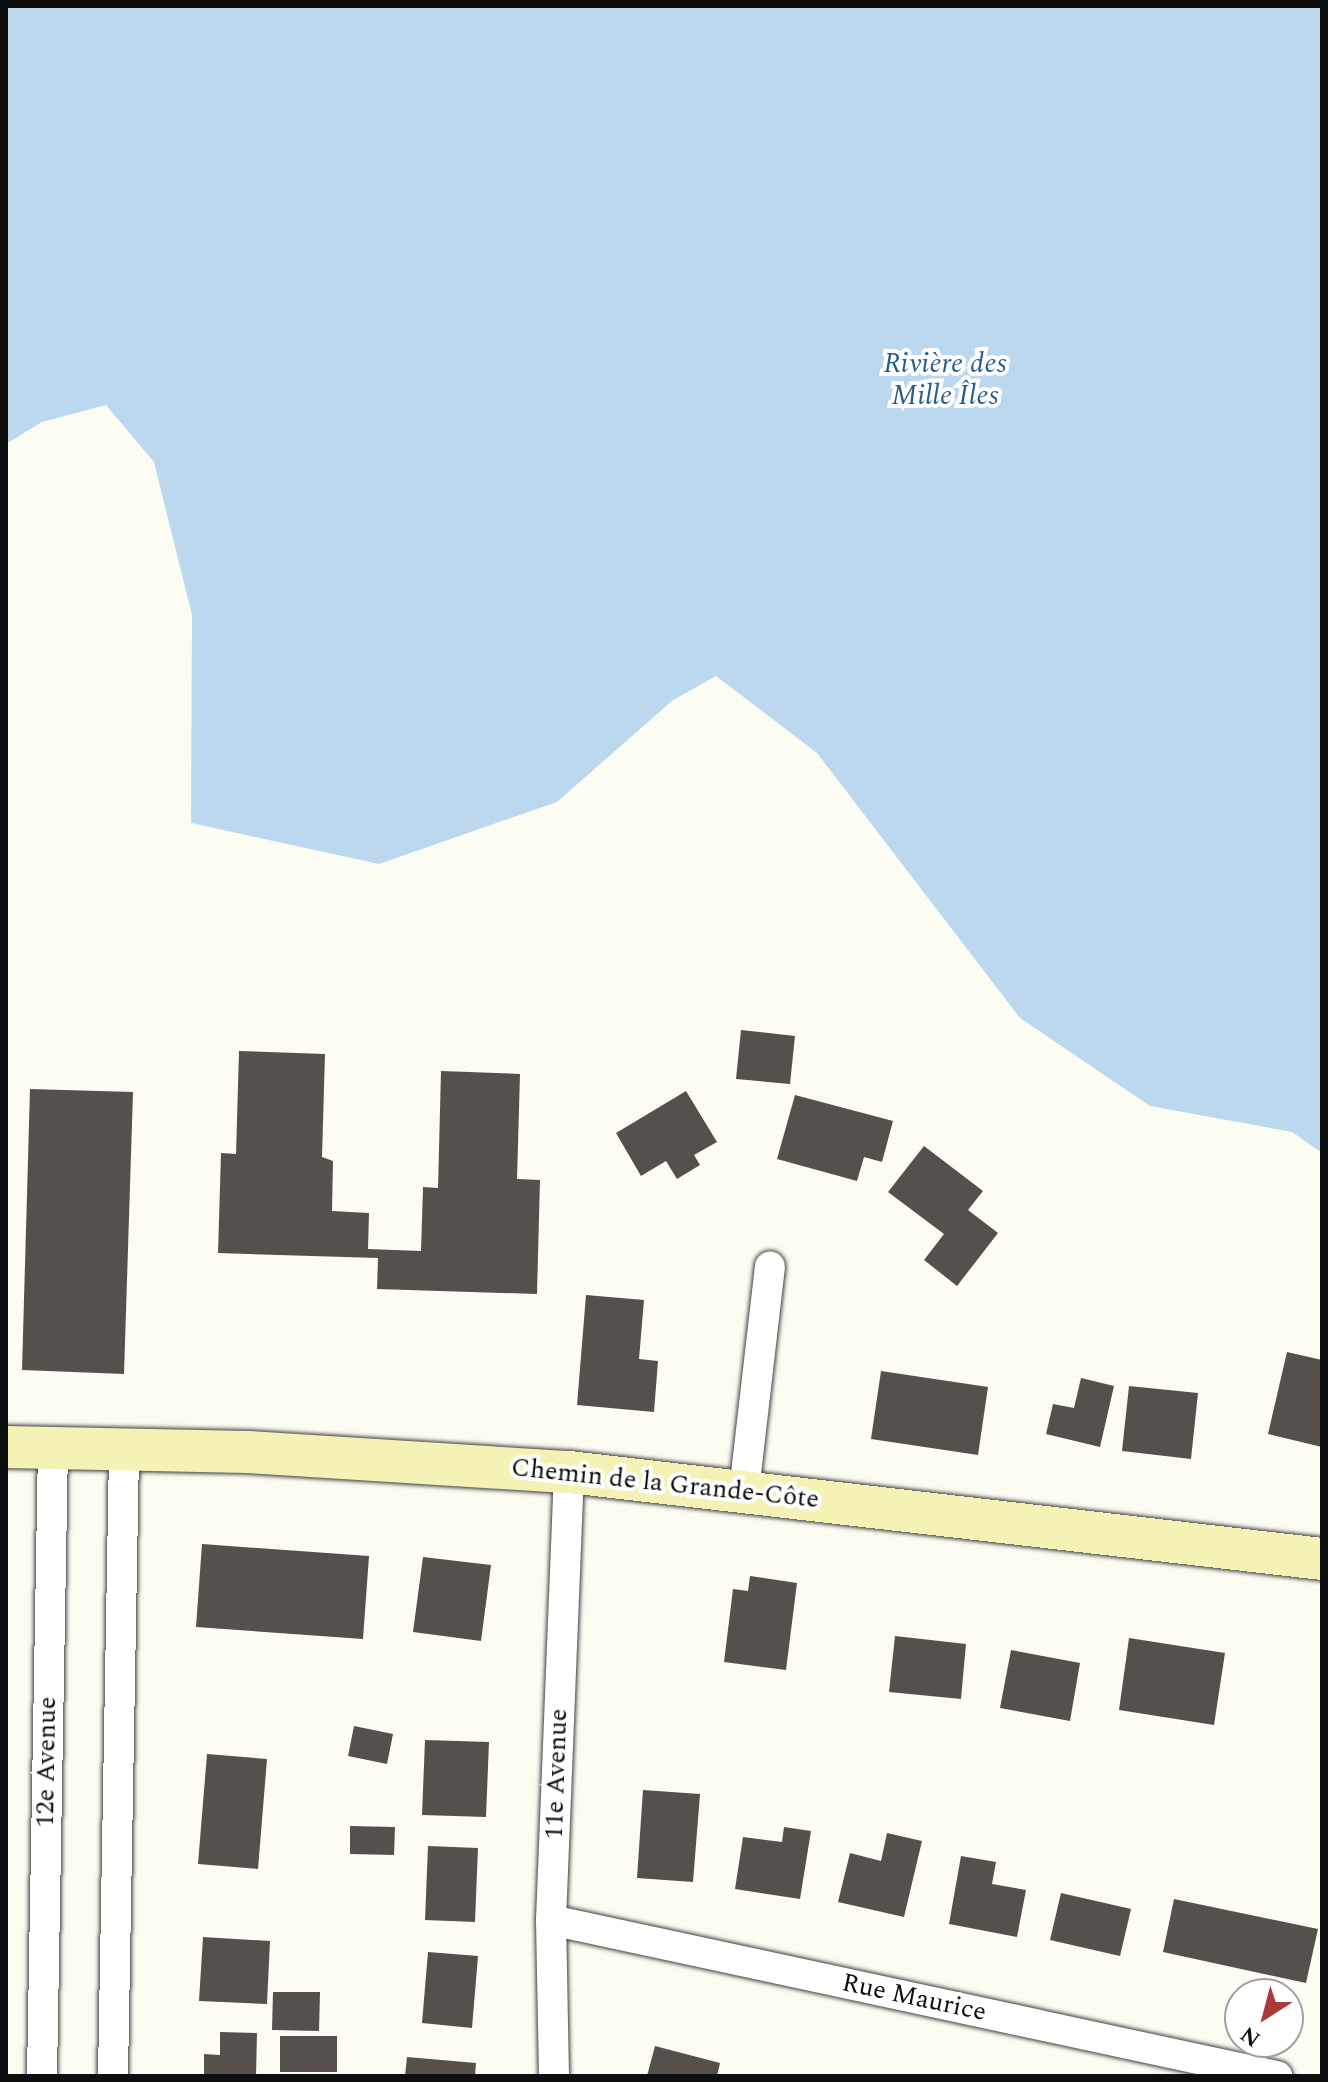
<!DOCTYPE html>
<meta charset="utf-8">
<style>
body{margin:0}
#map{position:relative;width:1328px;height:2082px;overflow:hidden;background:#fdfcf2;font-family:Spectral,serif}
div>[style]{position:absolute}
.water>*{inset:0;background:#bcd8ee}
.building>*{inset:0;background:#56504c}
.roads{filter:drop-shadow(0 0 2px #414141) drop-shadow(0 0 2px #414141)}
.street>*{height:30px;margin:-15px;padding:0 15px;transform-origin:15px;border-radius:15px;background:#fff}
.secondary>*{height:42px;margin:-21px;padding:0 21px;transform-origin:21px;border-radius:21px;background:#f5f2b5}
span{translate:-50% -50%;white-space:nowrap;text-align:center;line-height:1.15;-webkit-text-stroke:8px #fff;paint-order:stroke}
.street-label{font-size:26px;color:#0e0e0e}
.water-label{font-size:28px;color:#275c91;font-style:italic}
.frame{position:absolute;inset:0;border:8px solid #0e0e0e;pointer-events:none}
.north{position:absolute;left:1224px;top:1978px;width:80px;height:80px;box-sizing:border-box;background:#fff;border:2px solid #9f9f9f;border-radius:50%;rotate:216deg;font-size:22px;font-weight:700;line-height:32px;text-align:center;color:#0e0e0e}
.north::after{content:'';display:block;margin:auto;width:28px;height:36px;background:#ad3a38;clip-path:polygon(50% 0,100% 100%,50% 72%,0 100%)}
</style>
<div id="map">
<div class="water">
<i style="clip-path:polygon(6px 6px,1322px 6px,1322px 1153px,1292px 1132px,1150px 1106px,1020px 1018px,817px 753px,716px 676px,673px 700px,557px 802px,379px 864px,191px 823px,192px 615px,154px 462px,106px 405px,42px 422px,6px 444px)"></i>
</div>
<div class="building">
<i style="clip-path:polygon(741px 1030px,795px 1036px,790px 1084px,736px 1079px)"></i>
<i style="clip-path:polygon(239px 1051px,325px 1054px,322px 1157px,333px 1161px,332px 1211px,369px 1213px,368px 1249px,421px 1251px,423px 1187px,438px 1188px,441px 1071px,520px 1074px,517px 1179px,540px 1180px,537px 1294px,377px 1289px,378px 1258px,218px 1253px,221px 1153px,236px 1154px)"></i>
<i style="clip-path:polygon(30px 1089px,133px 1092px,124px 1374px,22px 1370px)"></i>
<i style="clip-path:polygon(686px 1091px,717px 1142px,694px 1155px,700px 1165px,677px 1179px,666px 1161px,641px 1176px,616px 1133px)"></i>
<i style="clip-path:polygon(795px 1095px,893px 1121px,882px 1162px,864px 1157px,857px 1181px,777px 1159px)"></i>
<i style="clip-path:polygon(924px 1146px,983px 1191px,968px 1210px,998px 1233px,957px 1286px,924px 1260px,944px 1234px,888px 1192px)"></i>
<i style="clip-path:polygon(586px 1295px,644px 1300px,639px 1359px,658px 1361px,654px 1412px,577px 1405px)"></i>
<i style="clip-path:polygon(1287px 1352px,1322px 1360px,1322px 1447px,1268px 1434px)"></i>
<i style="clip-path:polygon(881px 1371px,988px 1387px,978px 1455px,871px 1439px)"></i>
<i style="clip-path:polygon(1081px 1378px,1114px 1386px,1100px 1447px,1046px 1434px,1053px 1404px,1074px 1408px)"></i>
<i style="clip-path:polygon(1129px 1386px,1198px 1393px,1191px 1459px,1122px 1451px)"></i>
<i style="clip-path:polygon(202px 1544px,369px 1556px,363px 1639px,196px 1627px)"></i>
<i style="clip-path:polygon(423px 1557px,491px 1565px,481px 1641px,413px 1632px)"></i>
<i style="clip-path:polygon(750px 1576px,797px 1583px,786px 1670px,724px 1662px,733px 1589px,748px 1591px)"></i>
<i style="clip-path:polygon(895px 1636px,966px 1644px,961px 1699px,889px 1692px)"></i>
<i style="clip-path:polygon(1129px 1638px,1225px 1653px,1214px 1725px,1119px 1710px)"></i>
<i style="clip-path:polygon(1011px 1650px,1080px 1663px,1070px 1721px,1000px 1708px)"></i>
<i style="clip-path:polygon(354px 1726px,393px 1734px,387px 1764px,348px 1756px)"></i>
<i style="clip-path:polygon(425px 1740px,489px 1742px,486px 1817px,422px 1815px)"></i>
<i style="clip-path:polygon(207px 1754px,267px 1759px,258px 1869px,198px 1864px)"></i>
<i style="clip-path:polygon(643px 1790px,700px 1794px,693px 1882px,637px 1878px)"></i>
<i style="clip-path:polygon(350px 1826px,395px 1827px,394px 1855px,350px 1854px)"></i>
<i style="clip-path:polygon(784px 1827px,811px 1831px,800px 1899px,735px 1889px,743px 1837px,782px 1842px)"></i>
<i style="clip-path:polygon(887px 1833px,922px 1841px,904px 1917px,838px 1902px,850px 1853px,881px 1861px)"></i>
<i style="clip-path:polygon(428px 1846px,478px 1848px,475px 1922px,425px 1920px)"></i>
<i style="clip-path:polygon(961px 1856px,996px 1862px,992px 1884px,1026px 1890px,1017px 1937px,949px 1924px)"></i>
<i style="clip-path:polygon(1061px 1893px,1131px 1909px,1120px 1956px,1050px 1940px)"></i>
<i style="clip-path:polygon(1174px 1899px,1318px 1929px,1306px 1983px,1163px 1952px)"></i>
<i style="clip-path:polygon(203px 1937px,270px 1941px,267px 2004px,199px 2001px)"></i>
<i style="clip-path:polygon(428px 1952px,478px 1956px,472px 2028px,422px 2023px)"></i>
<i style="clip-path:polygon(273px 1992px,320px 1992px,319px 2031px,272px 2030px)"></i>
<i style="clip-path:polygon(220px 2032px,257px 2033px,256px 2076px,204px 2076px,204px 2054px,220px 2055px)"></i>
<i style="clip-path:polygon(280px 2036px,337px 2036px,337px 2072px,280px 2072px)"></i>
<i style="clip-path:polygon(655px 2046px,720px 2063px,717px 2076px,647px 2076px)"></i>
<i style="clip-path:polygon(407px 2057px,476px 2063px,475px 2076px,405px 2076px)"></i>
</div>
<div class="roads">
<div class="street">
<i style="left:744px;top:1491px;width:226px;rotate:-83.4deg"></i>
<i style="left:551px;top:1920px;width:743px;rotate:12.13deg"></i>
<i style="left:42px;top:2076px;width:628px;rotate:-89deg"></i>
<i style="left:113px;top:2076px;width:627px;rotate:-88.99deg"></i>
<i style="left:554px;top:2076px;width:156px;rotate:-91.1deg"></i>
<i style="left:551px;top:1920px;width:448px;rotate:-87.7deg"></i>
</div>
<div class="secondary">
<i style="left:6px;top:1447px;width:242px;rotate:1.2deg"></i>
<i style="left:248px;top:1452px;width:322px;rotate:3.6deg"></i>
<i style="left:569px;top:1472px;width:758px;rotate:6.59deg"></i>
</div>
</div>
<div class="street-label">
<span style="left:665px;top:1484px;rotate:6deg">Chemin de la Grande-Côte</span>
<span style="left:47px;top:1762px;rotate:-89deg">12e Avenue</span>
<span style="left:557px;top:1774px;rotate:-88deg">11e Avenue</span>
<span style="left:914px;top:1998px;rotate:12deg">Rue Maurice</span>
</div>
<div class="water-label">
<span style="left:945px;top:380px">Rivière des<br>Mille Îles</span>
</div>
<div class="frame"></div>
<div class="north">N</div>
</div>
